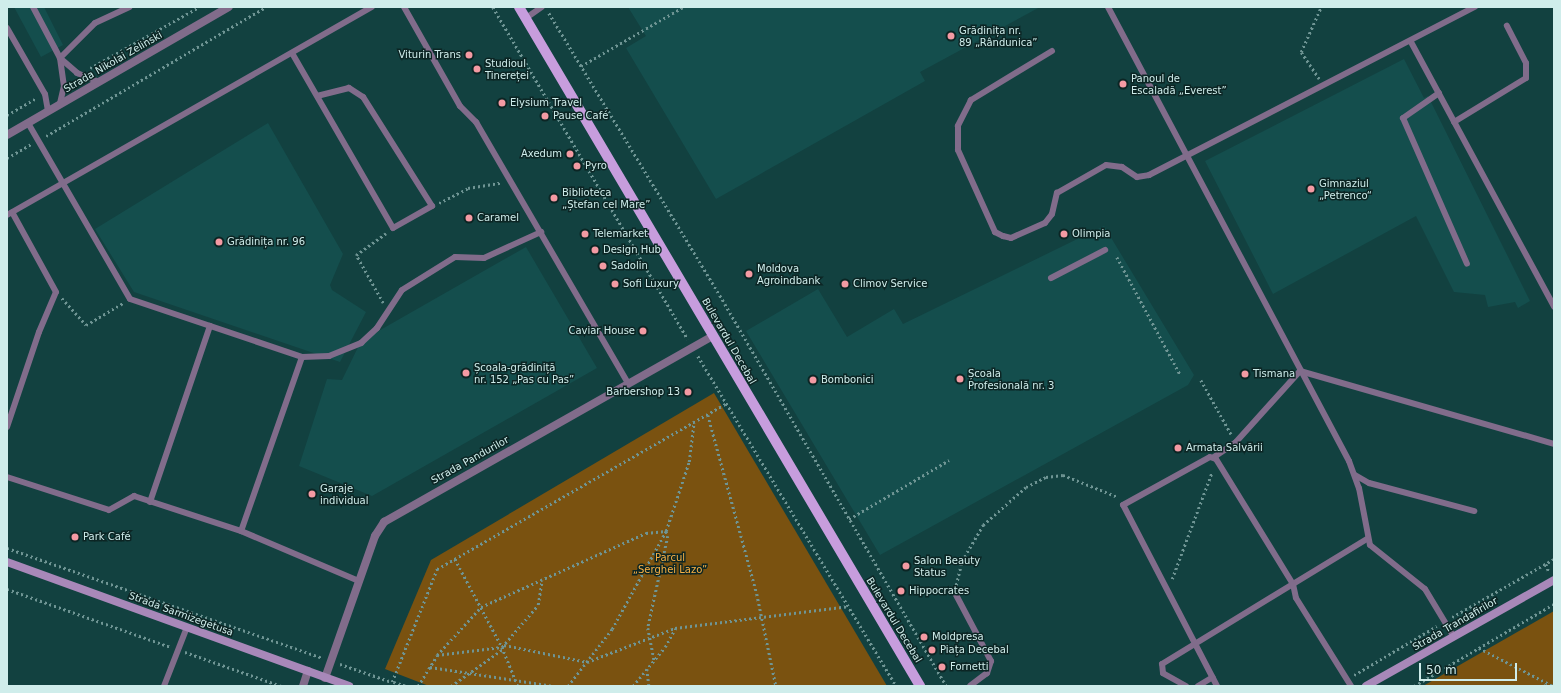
<!DOCTYPE html>
<meta charset="utf-8">
<style>
body{margin:0}
#map{position:relative;width:1561px;height:693px;overflow:hidden;background:#124140;font-family:"DejaVu Sans",sans-serif}
div>[style]{position:absolute}
.built>*{inset:0;background:#144e4d}
.green>*{inset:0;background:#7a5210}
.path>*{height:2.5px;margin-top:-1.25px;transform-origin:0;background:repeating-linear-gradient(90deg,#6f9594 0 2px,transparent 0 5px)}
.service>*{height:6px;margin:-3px;padding:0 3px;transform-origin:3px;border-radius:3px;background:#816c8b}
.minor>*{height:8px;margin:-4px;padding:0 4px;transform-origin:4px;border-radius:4px;background:#816c8b}
.tertiary>*{height:8px;margin:-4px;padding:0 4px;transform-origin:4px;border-radius:4px;background:#816c8b}
.secondary>*{height:8px;margin:-4px;padding:0 4px;transform-origin:4px;border-radius:4px;background:#a888b9}
.primary>*{height:10px;margin:-5px;padding:0 5px;transform-origin:5px;border-radius:5px;background:#c79ddd}
.dots>*{width:11px;height:11px;translate:-50% -50%;box-sizing:border-box;border:2px solid #0c2524;border-radius:50%}
span{translate:-50% -50%;white-space:nowrap;text-align:center;line-height:1.15;-webkit-text-stroke:3px #0c2524;paint-order:stroke}
.poi-label{font-size:10px;color:#cfedeb}
.left{translate:0 -50%;text-align:left}
.right{translate:-100% -50%;text-align:right}
.street-label{font-size:10px;color:#cfedeb}
.park-label{font-size:10px;color:#fbb245}
.frame{position:absolute;inset:0;border:8px solid #cfedeb;pointer-events:none}
.scale{position:absolute;left:1419px;top:663px;width:98px;height:18px;box-sizing:border-box;border:2px solid #cfedeb;border-top:0;padding-left:5px;font-size:12px;line-height:14px;white-space:nowrap;color:#cfedeb;-webkit-text-stroke:3px #0c2524;paint-order:stroke}
</style>
<div id="map">
<div class="built">
<i style="clip-path:polygon(14px 7px,44px 7px,63px 45px,41px 57px)"></i>
<i style="clip-path:polygon(628px 7px,1040px 7px,920px 72px,925px 81px,716px 199px,626px 48px,646px 36px)"></i>
<i style="clip-path:polygon(1404px 59px,1424px 98px,1428px 96px,1530px 301px,1518px 308px,1515px 302px,1488px 307px,1485px 295px,1454px 292px,1416px 216px,1273px 294px,1205px 161px)"></i>
<i style="clip-path:polygon(268px 123px,343px 254px,330px 285px,332px 290px,366px 312px,340px 362px,134px 292px,95px 229px)"></i>
<i style="clip-path:polygon(1104px 226px,1194px 375px,1188px 385px,880px 555px,746px 331px,818px 289px,847px 337px,894px 309px,903px 324px)"></i>
<i style="clip-path:polygon(526px 247px,597px 368px,372px 496px,299px 466px,327px 379px,342px 380px,361px 341px)"></i>
</div>
<div class="green">
<i style="clip-path:polygon(714px 393px,887px 686px,429px 686px,385px 669px,431px 560px)"></i>
<i style="clip-path:polygon(1554px 611px,1554px 686px,1423px 686px)"></i>
</div>
<div class="path">
<i style="left:493px;top:7px;width:385px;rotate:59.6deg"></i>
<i style="left:549px;top:13px;width:340px;rotate:58.8deg"></i>
<i style="left:725px;top:304px;width:441px;rotate:59.9deg"></i>
<i style="left:581px;top:66px;width:118px;rotate:-30deg"></i>
<i style="left:90px;top:68px;width:125px;rotate:-29.2deg"></i>
<i style="left:1319px;top:79px;width:32px;rotate:-124deg"></i>
<i style="left:1301px;top:52px;width:49px;rotate:-66deg"></i>
<i style="left:7px;top:115px;width:34px;rotate:-30deg"></i>
<i style="left:46px;top:136px;width:255px;rotate:-30.4deg"></i>
<i style="left:7px;top:158px;width:28px;rotate:-30deg"></i>
<i style="left:439px;top:203px;width:33px;rotate:-27deg"></i>
<i style="left:468px;top:188px;width:33px;rotate:-9deg"></i>
<i style="left:1117px;top:257px;width:133px;rotate:61.7deg"></i>
<i style="left:62px;top:298px;width:36px;rotate:48deg"></i>
<i style="left:86px;top:325px;width:43px;rotate:-30.7deg"></i>
<i style="left:383px;top:303px;width:55px;rotate:-119.4deg"></i>
<i style="left:356px;top:255px;width:37px;rotate:-36deg"></i>
<i style="left:698px;top:356px;width:385px;rotate:59deg"></i>
<i style="left:1201px;top:380px;width:62px;rotate:60.9deg"></i>
<i style="left:708px;top:415px;width:186px;rotate:74.7deg"></i>
<i style="left:757px;top:594px;width:94px;rotate:78.3deg"></i>
<i style="left:849px;top:519px;width:116px;rotate:-30.5deg"></i>
<i style="left:7px;top:548px;width:334px;rotate:19.2deg"></i>
<i style="left:455px;top:559px;width:100px;rotate:61.9deg"></i>
<i style="left:502px;top:647px;width:42px;rotate:67.7deg"></i>
<i style="left:1546px;top:564px;width:9px;rotate:69deg"></i>
<i style="left:1172px;top:579px;width:114px;rotate:-69.5deg"></i>
<i style="left:956px;top:585px;width:25px;rotate:-76deg"></i>
<i style="left:962px;top:561px;width:42px;rotate:-59.7deg"></i>
<i style="left:983px;top:525px;width:57px;rotate:-41.5deg"></i>
<i style="left:1026px;top:487px;width:22px;rotate:-27deg"></i>
<i style="left:1046px;top:477px;width:17px;rotate:-7deg"></i>
<i style="left:1063px;top:475px;width:59px;rotate:21.8deg"></i>
<i style="left:7px;top:589px;width:174px;rotate:19.5deg"></i>
<i style="left:1452px;top:617px;width:117px;rotate:-29.6deg"></i>
<i style="left:504px;top:645px;width:85px;rotate:11.6deg"></i>
<i style="left:587px;top:662px;width:94px;rotate:-21.1deg"></i>
<i style="left:675px;top:628px;width:174px;rotate:-7.2deg"></i>
<i style="left:1479px;top:648px;width:83px;rotate:27.2deg"></i>
<i style="left:185px;top:652px;width:102px;rotate:19.5deg"></i>
<i style="left:437px;top:655px;width:65px;rotate:-7deg"></i>
<i style="left:502px;top:647px;width:55px;rotate:-49.4deg"></i>
<i style="left:538px;top:605px;width:25px;rotate:-81deg"></i>
<i style="left:340px;top:664px;width:55px;rotate:19.1deg"></i>
<i style="left:430px;top:667px;width:125px;rotate:8.7deg"></i>
<i style="left:647px;top:669px;width:17px;rotate:83deg"></i>
<i style="left:1354px;top:675px;width:96px;rotate:-30.6deg"></i>
<i style="left:405px;top:686px;width:14px;rotate:-163deg"></i>
<i style="left:392px;top:682px;width:122px;rotate:-68.3deg"></i>
<i style="left:437px;top:569px;width:334px;rotate:-29.8deg"></i>
<i style="left:418px;top:686px;width:36px;rotate:-58deg"></i>
<i style="left:437px;top:655px;width:65px;rotate:-47.5deg"></i>
<i style="left:481px;top:607px;width:181px;rotate:-24.2deg"></i>
<i style="left:646px;top:533px;width:20px;rotate:-6deg"></i>
<i style="left:666px;top:531px;width:5px;rotate:68deg"></i>
<i style="left:668px;top:536px;width:94px;rotate:102.3deg"></i>
<i style="left:648px;top:628px;width:33px;rotate:79deg"></i>
<i style="left:451px;top:686px;width:64px;rotate:-35.4deg"></i>
<i style="left:568px;top:686px;width:72px;rotate:-52.3deg"></i>
<i style="left:612px;top:629px;width:112px;rotate:-61.1deg"></i>
<i style="left:666px;top:531px;width:73px;rotate:-71.6deg"></i>
<i style="left:689px;top:462px;width:38px;rotate:-83deg"></i>
<i style="left:633px;top:686px;width:50px;rotate:-50.6deg"></i>
<i style="left:665px;top:647px;width:21px;rotate:-61deg"></i>
<i style="left:1414px;top:686px;width:162px;rotate:-30.4deg"></i>
<i style="left:1544px;top:686px;width:5px;rotate:-37deg"></i>
</div>
<div class="service">
<i style="left:33px;top:7px;width:58px;rotate:62.1deg"></i>
<i style="left:60px;top:58px;width:28px;rotate:82deg"></i>
<i style="left:64px;top:86px;width:18px;rotate:103deg"></i>
<i style="left:404px;top:7px;width:114px;rotate:60.5deg"></i>
<i style="left:460px;top:106px;width:23px;rotate:45deg"></i>
<i style="left:476px;top:122px;width:302px;rotate:59.8deg"></i>
<i style="left:1108px;top:7px;width:514px;rotate:62.04deg"></i>
<i style="left:1349px;top:461px;width:29px;rotate:70deg"></i>
<i style="left:1359px;top:488px;width:58px;rotate:79.1deg"></i>
<i style="left:1370px;top:545px;width:70px;rotate:38.7deg"></i>
<i style="left:1425px;top:589px;width:56px;rotate:58.9deg"></i>
<i style="left:526px;top:18px;width:19px;rotate:-35deg"></i>
<i style="left:7px;top:28px;width:76px;rotate:60.1deg"></i>
<i style="left:45px;top:94px;width:17px;rotate:80deg"></i>
<i style="left:1411px;top:42px;width:301px;rotate:61.6deg"></i>
<i style="left:1052px;top:51px;width:95px;rotate:148.8deg"></i>
<i style="left:971px;top:100px;width:29px;rotate:117deg"></i>
<i style="left:958px;top:126px;width:24px;rotate:90deg"></i>
<i style="left:958px;top:150px;width:90px;rotate:65.7deg"></i>
<i style="left:995px;top:232px;width:9px;rotate:27deg"></i>
<i style="left:1003px;top:236px;width:8px;rotate:14deg"></i>
<i style="left:1011px;top:238px;width:37px;rotate:-24deg"></i>
<i style="left:1045px;top:223px;width:11px;rotate:-52deg"></i>
<i style="left:1052px;top:214px;width:22px;rotate:-77deg"></i>
<i style="left:1057px;top:193px;width:56px;rotate:-29.7deg"></i>
<i style="left:1106px;top:165px;width:16px;rotate:7deg"></i>
<i style="left:1122px;top:167px;width:18px;rotate:34deg"></i>
<i style="left:1137px;top:177px;width:12px;rotate:-9deg"></i>
<i style="left:1149px;top:175px;width:367px;rotate:-27.3deg"></i>
<i style="left:292px;top:53px;width:202px;rotate:60deg"></i>
<i style="left:393px;top:228px;width:45px;rotate:-29.4deg"></i>
<i style="left:432px;top:206px;width:129px;rotate:-122.3deg"></i>
<i style="left:363px;top:97px;width:17px;rotate:-147deg"></i>
<i style="left:349px;top:88px;width:32px;rotate:166deg"></i>
<i style="left:60px;top:58px;width:49px;rotate:-45deg"></i>
<i style="left:95px;top:23px;width:38px;rotate:-25deg"></i>
<i style="left:60px;top:58px;width:23px;rotate:41deg"></i>
<i style="left:77px;top:73px;width:24px;rotate:22deg"></i>
<i style="left:1439px;top:93px;width:44px;rotate:145.2deg"></i>
<i style="left:1403px;top:118px;width:159px;rotate:66.3deg"></i>
<i style="left:1454px;top:122px;width:84px;rotate:-31.4deg"></i>
<i style="left:1526px;top:78px;width:15px;rotate:-90deg"></i>
<i style="left:1526px;top:63px;width:42px;rotate:-117.2deg"></i>
<i style="left:28px;top:123px;width:203px;rotate:59.9deg"></i>
<i style="left:130px;top:299px;width:182px;rotate:18.6deg"></i>
<i style="left:302px;top:357px;width:184px;rotate:109.3deg"></i>
<i style="left:241px;top:531px;width:128px;rotate:23deg"></i>
<i style="left:7px;top:215px;width:420px;rotate:-29.7deg"></i>
<i style="left:1051px;top:278px;width:61px;rotate:-27.4deg"></i>
<i style="left:302px;top:357px;width:27px;rotate:-2deg"></i>
<i style="left:329px;top:356px;width:35px;rotate:-22deg"></i>
<i style="left:361px;top:343px;width:22px;rotate:-43deg"></i>
<i style="left:377px;top:328px;width:45px;rotate:-56.7deg"></i>
<i style="left:402px;top:290px;width:62px;rotate:-31.9deg"></i>
<i style="left:455px;top:257px;width:29px;rotate:2deg"></i>
<i style="left:484px;top:258px;width:63px;rotate:-24.5deg"></i>
<i style="left:7px;top:427px;width:100px;rotate:-71.4deg"></i>
<i style="left:39px;top:332px;width:43px;rotate:-67deg"></i>
<i style="left:56px;top:292px;width:91px;rotate:-118.8deg"></i>
<i style="left:1214px;top:457px;width:27px;rotate:-34deg"></i>
<i style="left:1236px;top:442px;width:96px;rotate:-48deg"></i>
<i style="left:1300px;top:371px;width:264px;rotate:16deg"></i>
<i style="left:1355px;top:475px;width:16px;rotate:30deg"></i>
<i style="left:1369px;top:483px;width:109px;rotate:14.9deg"></i>
<i style="left:7px;top:477px;width:107px;rotate:17.9deg"></i>
<i style="left:109px;top:510px;width:29px;rotate:-29deg"></i>
<i style="left:134px;top:496px;width:113px;rotate:18.1deg"></i>
<i style="left:150px;top:502px;width:186px;rotate:-71.2deg"></i>
<i style="left:955px;top:593px;width:77px;rotate:62.1deg"></i>
<i style="left:991px;top:661px;width:13px;rotate:108deg"></i>
<i style="left:987px;top:673px;width:21px;rotate:143deg"></i>
<i style="left:164px;top:686px;width:63px;rotate:-68.7deg"></i>
<i style="left:1186px;top:686px;width:26px;rotate:-151deg"></i>
<i style="left:1163px;top:673px;width:9px;rotate:-96deg"></i>
<i style="left:1162px;top:664px;width:240px;rotate:-31.4deg"></i>
<i style="left:1198px;top:686px;width:17px;rotate:-31deg"></i>
<i style="left:1217px;top:686px;width:204px;rotate:-117.4deg"></i>
<i style="left:1123px;top:505px;width:99px;rotate:-28.9deg"></i>
<i style="left:1210px;top:457px;width:6px;rotate:18deg"></i>
<i style="left:1216px;top:459px;width:147px;rotate:58.4deg"></i>
<i style="left:1293px;top:584px;width:14px;rotate:78deg"></i>
<i style="left:1296px;top:598px;width:104px;rotate:58deg"></i>
</div>
<div class="minor">
<i style="left:325px;top:678px;width:151px;rotate:-70.6deg"></i>
<i style="left:375px;top:536px;width:17px;rotate:-57deg"></i>
<i style="left:384px;top:522px;width:378px;rotate:-29.5deg"></i>
<i style="left:303px;top:686px;width:16px;rotate:-72deg"></i>
</div>
<div class="tertiary">
<i style="left:7px;top:135px;width:256px;rotate:-30deg"></i>
</div>
<div class="secondary">
<i style="left:7px;top:562px;width:364px;rotate:19.9deg"></i>
<i style="left:1366px;top:686px;width:216px;rotate:-29.4deg"></i>
</div>
<div class="primary">
<i style="left:519px;top:7px;width:789px;rotate:59.43deg"></i>
</div>
<div class="dots">
<i style="left:951px;top:36px;background:#f49aa3"></i>
<i style="left:469px;top:55px;background:#f49aa3"></i>
<i style="left:477px;top:69px;background:#f49aa3"></i>
<i style="left:1123px;top:84px;background:#f49aa3"></i>
<i style="left:502px;top:103px;background:#f49aa3"></i>
<i style="left:545px;top:116px;background:#f49aa3"></i>
<i style="left:570px;top:154px;background:#f49aa3"></i>
<i style="left:577px;top:166px;background:#f49aa3"></i>
<i style="left:1311px;top:189px;background:#f49aa3"></i>
<i style="left:554px;top:198px;background:#f49aa3"></i>
<i style="left:469px;top:218px;background:#f49aa3"></i>
<i style="left:585px;top:234px;background:#f49aa3"></i>
<i style="left:1064px;top:234px;background:#f49aa3"></i>
<i style="left:219px;top:242px;background:#f49aa3"></i>
<i style="left:595px;top:250px;background:#f49aa3"></i>
<i style="left:603px;top:266px;background:#f49aa3"></i>
<i style="left:749px;top:274px;background:#f49aa3"></i>
<i style="left:615px;top:284px;background:#f49aa3"></i>
<i style="left:845px;top:284px;background:#f49aa3"></i>
<i style="left:643px;top:331px;background:#f49aa3"></i>
<i style="left:466px;top:373px;background:#f49aa3"></i>
<i style="left:1245px;top:374px;background:#f49aa3"></i>
<i style="left:960px;top:379px;background:#f49aa3"></i>
<i style="left:813px;top:380px;background:#f49aa3"></i>
<i style="left:688px;top:392px;background:#f49aa3"></i>
<i style="left:1178px;top:448px;background:#f49aa3"></i>
<i style="left:312px;top:494px;background:#f49aa3"></i>
<i style="left:75px;top:537px;background:#f49aa3"></i>
<i style="left:906px;top:566px;background:#f49aa3"></i>
<i style="left:901px;top:591px;background:#f49aa3"></i>
<i style="left:924px;top:637px;background:#f49aa3"></i>
<i style="left:932px;top:650px;background:#f49aa3"></i>
<i style="left:942px;top:667px;background:#f49aa3"></i>
</div>
<div class="poi-label">
<span class="left" style="left:959px;top:36px">Grădinița nr.<br>89 „Rândunica”</span>
<span class="right" style="left:461px;top:55px">Viturin Trans</span>
<span class="left" style="left:485px;top:69px">Studioul<br>Tinereței</span>
<span class="left" style="left:1131px;top:84px">Panoul de<br>Escaladă „Everest”</span>
<span class="left" style="left:510px;top:103px">Elysium Travel</span>
<span class="left" style="left:553px;top:116px">Pause Café</span>
<span class="right" style="left:562px;top:154px">Axedum</span>
<span class="left" style="left:585px;top:166px">Pyro</span>
<span class="left" style="left:1319px;top:189px">Gimnaziul<br>„Petrenco“</span>
<span class="left" style="left:562px;top:198px">Biblioteca<br>„Ștefan cel Mare”</span>
<span class="left" style="left:477px;top:218px">Caramel</span>
<span class="left" style="left:593px;top:234px">Telemarket</span>
<span class="left" style="left:1072px;top:234px">Olimpia</span>
<span class="left" style="left:227px;top:242px">Grădinița nr. 96</span>
<span class="left" style="left:603px;top:250px">Design Hub</span>
<span class="left" style="left:611px;top:266px">Sadolin</span>
<span class="left" style="left:757px;top:274px">Moldova<br>Agroindbank</span>
<span class="left" style="left:623px;top:284px">Sofi Luxury</span>
<span class="left" style="left:853px;top:284px">Climov Service</span>
<span class="right" style="left:635px;top:331px">Caviar House</span>
<span class="left" style="left:474px;top:373px">Școala-grădiniță<br>nr. 152 „Pas cu Pas”</span>
<span class="left" style="left:968px;top:379px">Școala<br>Profesională nr. 3</span>
<span class="left" style="left:1253px;top:374px">Tismana</span>
<span class="left" style="left:821px;top:380px">Bombonici</span>
<span class="right" style="left:680px;top:392px">Barbershop 13</span>
<span class="left" style="left:1186px;top:448px">Armata Salvării</span>
<span class="left" style="left:320px;top:494px">Garaje<br>individual</span>
<span class="left" style="left:83px;top:537px">Park Café</span>
<span class="left" style="left:914px;top:566px">Salon Beauty<br>Status</span>
<span class="left" style="left:909px;top:591px">Hippocrates</span>
<span class="left" style="left:932px;top:637px">Moldpresa</span>
<span class="left" style="left:940px;top:650px">Piața Decebal</span>
<span class="left" style="left:950px;top:667px">Fornetti</span>
</div>
<div class="street-label">
<span style="left:113px;top:62px;rotate:-30deg">Strada Nikolai Zelinski</span>
<span style="left:729px;top:341px;rotate:60deg">Bulevardul Decebal</span>
<span style="left:470px;top:460px;rotate:-29deg">Strada Pandurilor</span>
<span style="left:181px;top:614px;rotate:20deg">Strada Sarmizegetusa</span>
<span style="left:894px;top:620px;rotate:59deg">Bulevardul Decebal</span>
<span style="left:1455px;top:624px;rotate:-30deg">Strada Trandafirilor</span>
</div>
<div class="park-label">
<span style="left:670px;top:563px">Parcul<br>„Serghei Lazo”</span>
</div>
<div class="frame"></div>
<div class="scale">50 m</div>
</div>
